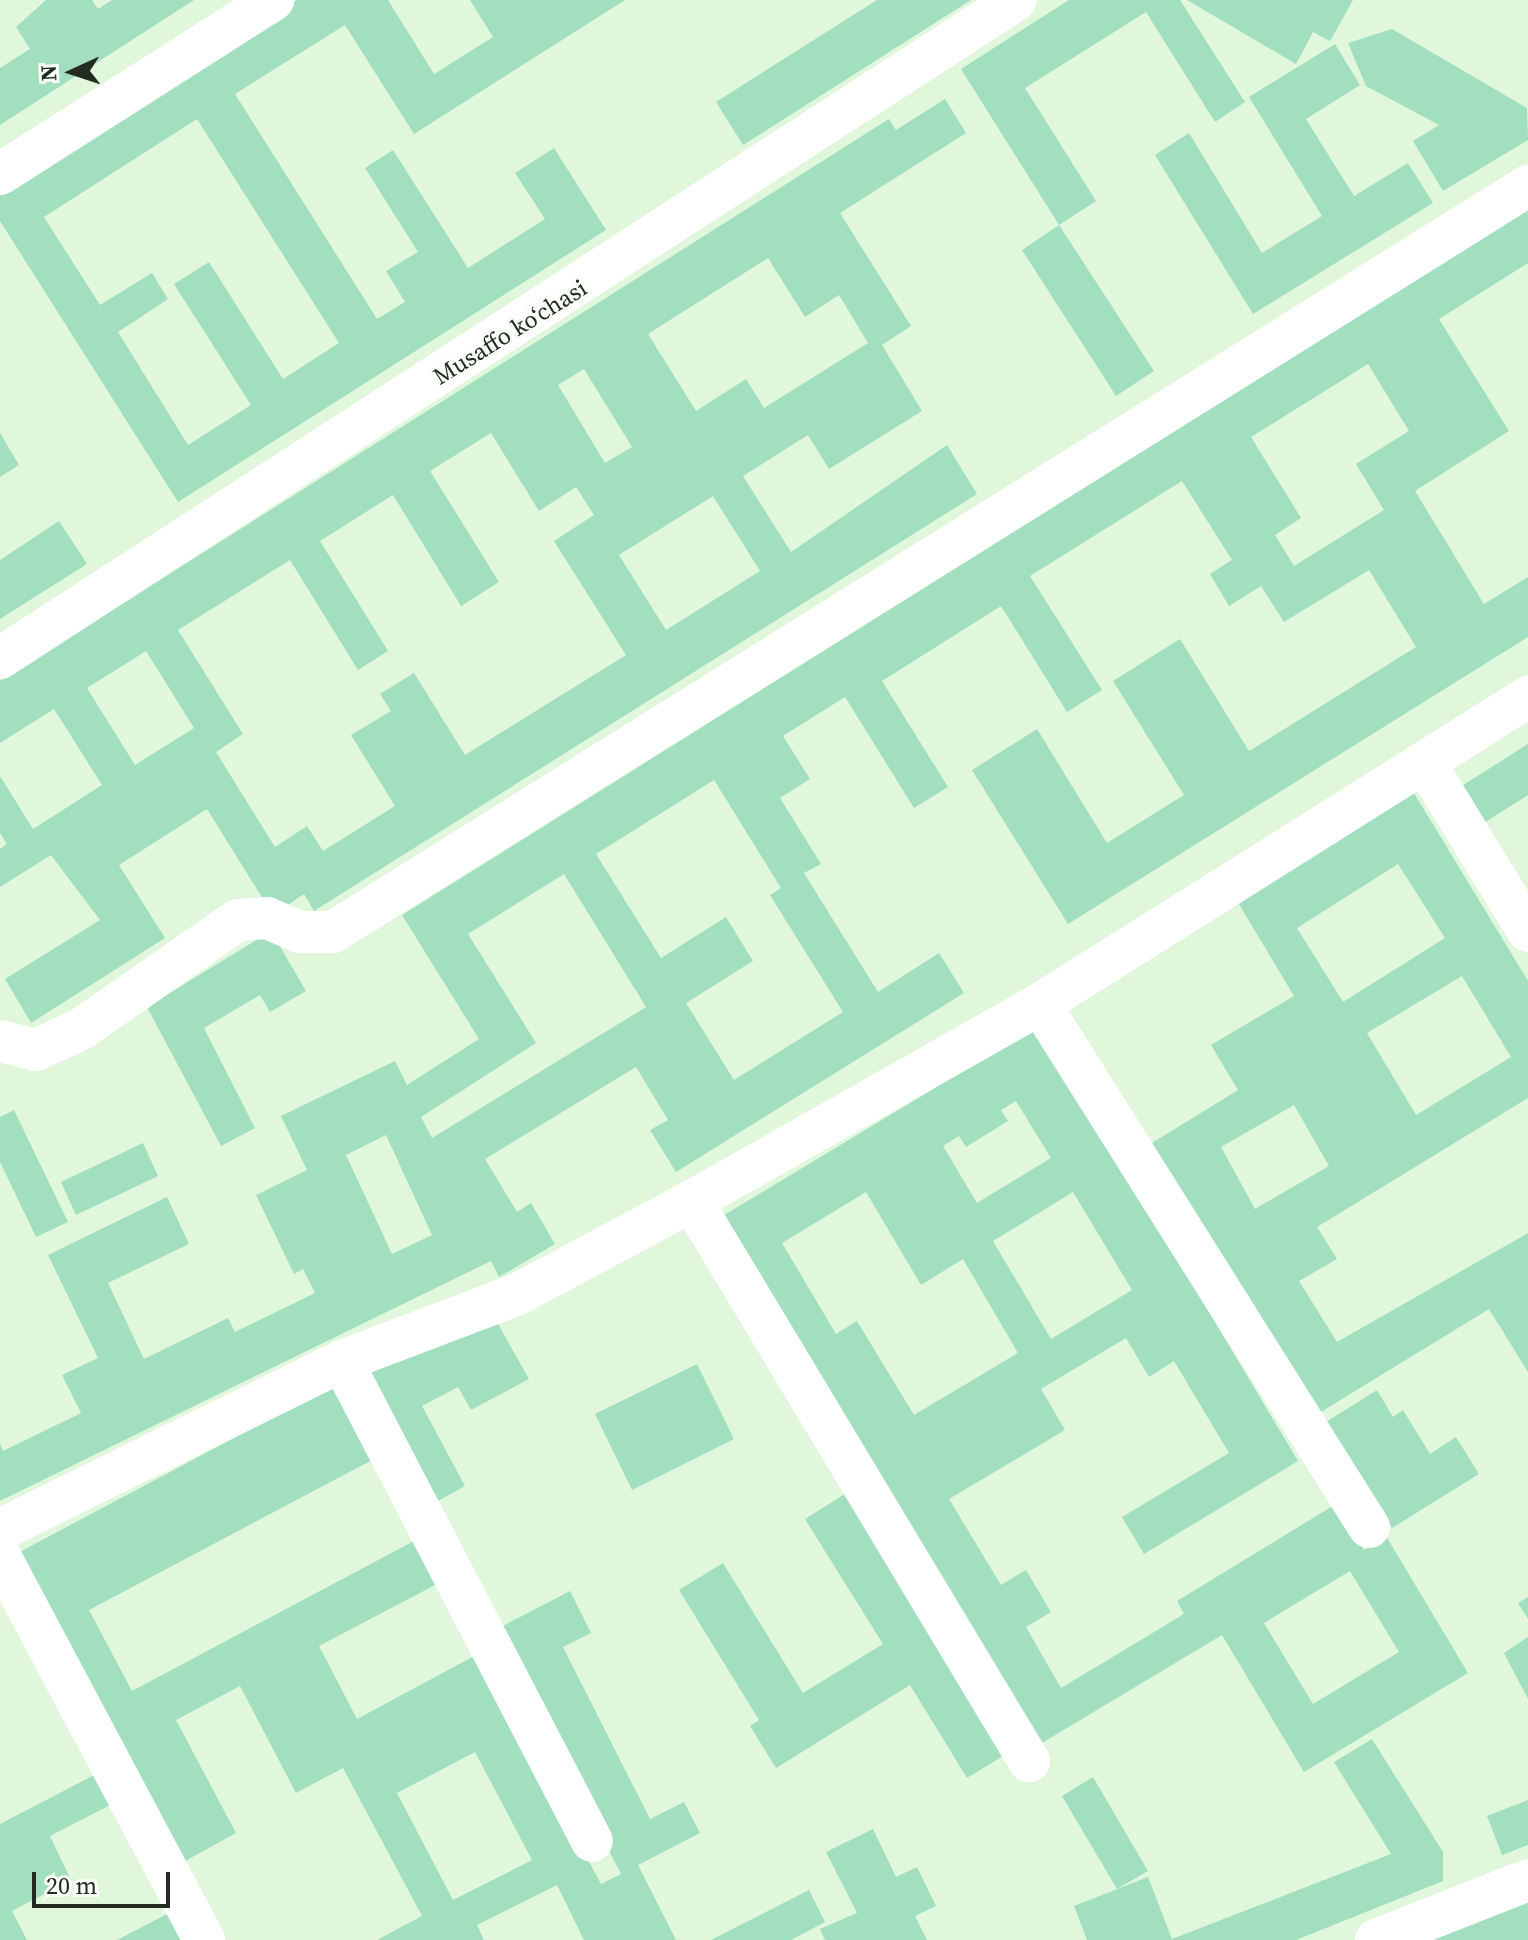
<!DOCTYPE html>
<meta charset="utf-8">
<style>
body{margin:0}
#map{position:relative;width:1528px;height:1940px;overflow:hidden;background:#e1f7db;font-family:"Source Serif 4",serif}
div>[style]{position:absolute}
.building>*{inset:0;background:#a1dfbf}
.street>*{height:42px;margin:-21px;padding:0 21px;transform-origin:21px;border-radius:21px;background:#fff}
span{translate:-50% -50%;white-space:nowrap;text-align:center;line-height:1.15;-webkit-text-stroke:7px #f9fef8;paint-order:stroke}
.street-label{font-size:24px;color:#242c22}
.north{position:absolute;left:32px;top:32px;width:80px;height:80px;-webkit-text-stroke:6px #f9fef8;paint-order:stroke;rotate:267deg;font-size:22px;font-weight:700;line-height:32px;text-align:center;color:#242c22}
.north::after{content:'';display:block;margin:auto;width:28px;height:36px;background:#242c22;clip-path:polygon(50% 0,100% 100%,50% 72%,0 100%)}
.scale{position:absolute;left:32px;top:1872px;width:138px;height:36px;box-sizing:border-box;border:4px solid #242c22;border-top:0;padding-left:10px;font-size:24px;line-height:28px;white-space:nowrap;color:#242c22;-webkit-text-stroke:6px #f9fef8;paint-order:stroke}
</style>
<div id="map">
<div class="building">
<i style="clip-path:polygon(46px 0,92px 0,98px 9px,112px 0,194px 0,0 125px,0 68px,30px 49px,16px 27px)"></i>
<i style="clip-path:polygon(evenodd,297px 0,388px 0,434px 74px,493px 37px,470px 0,625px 0,414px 134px,345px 25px,235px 94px,377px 319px,405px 302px,386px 271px,418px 252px,365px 168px,393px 150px,468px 268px,545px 219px,515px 173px,554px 148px,606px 230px,178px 502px,0 221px,0 188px,297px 0,197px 119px,339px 343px,283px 379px,209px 262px,174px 284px,251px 405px,188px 445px,118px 332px,168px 299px,152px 273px,100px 305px,44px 217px,197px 119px)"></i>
<i style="clip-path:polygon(877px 0,971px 0,743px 145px,716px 102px)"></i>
<i style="clip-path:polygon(1069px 0,1180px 0,1245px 102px,1215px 122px,1146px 12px,1025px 88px,1096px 201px,1059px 225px,1154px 371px,1116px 396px,1022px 250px,1059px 225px,961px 69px)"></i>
<i style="clip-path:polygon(1187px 0,1353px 0,1330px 41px,1313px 32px,1296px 64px)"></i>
<i style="clip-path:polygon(1392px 29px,1527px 108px,1528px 140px,1443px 191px,1413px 141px,1439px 125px,1366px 86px,1348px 43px)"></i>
<i style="clip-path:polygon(1335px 44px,1360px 85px,1306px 119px,1354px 196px,1408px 163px,1433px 203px,1253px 314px,1155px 155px,1189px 133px,1262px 253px,1322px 216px,1249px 97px)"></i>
<i style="clip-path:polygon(evenodd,945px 99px,966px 133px,840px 213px,911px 326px,882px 345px,922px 411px,829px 469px,808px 435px,743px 476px,791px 552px,947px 445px,977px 494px,314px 911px,304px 894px,273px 915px,207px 809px,119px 865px,165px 938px,31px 1023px,5px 979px,100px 920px,51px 855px,0 887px,0 849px,7px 844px,0 833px,0 776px,33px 829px,102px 785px,54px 709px,0 743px,0 681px,889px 119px,896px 130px,945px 99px,768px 258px,805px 317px,839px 295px,868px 343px,764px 408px,746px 379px,696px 411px,648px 334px,768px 258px,945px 99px,584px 369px,632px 447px,605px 463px,558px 385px,584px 369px,945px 99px,491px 433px,539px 511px,576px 487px,594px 515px,554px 541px,626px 655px,465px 755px,414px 673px,380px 694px,391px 711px,351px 735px,395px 806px,323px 851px,307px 826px,275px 847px,216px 752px,243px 734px,178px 630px,290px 560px,358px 670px,388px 651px,320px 541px,393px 495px,461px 606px,499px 582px,430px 471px,491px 433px,945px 99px,713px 496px,760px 571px,666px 630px,619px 555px,713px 496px,945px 99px,146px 651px,194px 728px,135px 765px,87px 688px,146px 651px)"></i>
<i style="clip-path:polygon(evenodd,1528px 210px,1528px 263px,1439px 319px,1509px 431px,1415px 491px,1484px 604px,1528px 577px,1528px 637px,1068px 924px,972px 770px,1037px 729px,1107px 843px,1184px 795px,1113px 681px,1180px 639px,1249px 751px,1416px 647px,1369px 570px,1284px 622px,1261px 586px,1229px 606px,1210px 574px,1232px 560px,1182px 481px,1030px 576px,1102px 690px,1067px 712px,1001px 606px,882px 681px,948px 787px,914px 808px,845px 697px,783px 736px,810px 779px,780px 798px,821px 864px,804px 873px,878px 992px,939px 953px,964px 993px,676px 1172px,650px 1130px,668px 1120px,636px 1067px,485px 1159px,517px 1212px,531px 1203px,555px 1244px,499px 1277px,491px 1261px,0 1501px,0 1444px,3px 1451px,81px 1413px,62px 1375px,98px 1358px,48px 1255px,167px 1197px,189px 1244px,108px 1283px,144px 1359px,228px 1318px,235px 1332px,315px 1293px,303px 1269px,294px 1274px,256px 1195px,307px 1170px,281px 1116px,395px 1061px,407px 1085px,479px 1039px,402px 915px,1528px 210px,1368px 364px,1409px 431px,1356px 464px,1384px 510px,1294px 566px,1275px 535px,1301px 518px,1251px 437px,1368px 364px,1528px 210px,714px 780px,781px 888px,770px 895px,843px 1012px,734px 1080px,686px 1003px,753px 961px,726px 917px,661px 958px,596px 854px,714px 780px,1528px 210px,564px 874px,646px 1007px,432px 1138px,421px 1117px,536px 1043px,468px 934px,564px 874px,1528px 210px,386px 1135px,432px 1235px,392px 1254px,346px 1155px,386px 1135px)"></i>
<i style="clip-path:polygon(0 433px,19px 465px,0 477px)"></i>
<i style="clip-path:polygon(59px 521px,87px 564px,0 619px,0 560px)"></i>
<i style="clip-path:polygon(1528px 744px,1528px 795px,1484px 823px,1460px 787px)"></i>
<i style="clip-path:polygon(evenodd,1414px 793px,1528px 981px,1528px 1098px,1317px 1227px,1337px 1259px,1299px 1281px,1337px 1342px,1528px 1233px,1528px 1372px,1489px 1309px,1316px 1415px,1152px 1143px,1238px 1090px,1211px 1045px,1294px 996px,1237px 901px,1414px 793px,1398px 864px,1445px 938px,1343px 1002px,1297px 928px,1398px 864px,1414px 793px,1462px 976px,1511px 1057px,1416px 1115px,1367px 1033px,1462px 976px,1414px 793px,1294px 1105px,1329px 1166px,1255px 1209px,1221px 1147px,1294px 1105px)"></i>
<i style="clip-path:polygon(271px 931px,306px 991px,270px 1012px,260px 995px,204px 1028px,255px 1128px,221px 1146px,147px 1007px)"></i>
<i style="clip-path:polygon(evenodd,1038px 1026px,1298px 1461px,1144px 1554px,1122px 1517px,1229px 1453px,1174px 1361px,1149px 1377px,1126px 1338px,1041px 1389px,1065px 1430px,949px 1499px,1001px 1585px,1026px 1570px,1051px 1612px,1026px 1627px,1061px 1688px,1184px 1614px,1177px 1601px,1336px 1504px,1364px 1550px,1386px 1536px,1468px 1673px,1304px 1772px,1222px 1635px,1032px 1749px,716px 1220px,1038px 1026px,1016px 1101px,1051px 1158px,977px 1203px,943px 1146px,959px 1136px,966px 1147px,1008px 1121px,1001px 1110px,1016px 1101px,1038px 1026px,866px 1192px,921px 1285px,963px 1259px,1018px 1353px,914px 1415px,857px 1321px,836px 1334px,782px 1243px,866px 1192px,1038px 1026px,1073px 1192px,1132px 1290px,1051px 1339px,993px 1241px,1073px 1192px,1038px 1026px,1350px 1571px,1399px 1652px,1313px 1704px,1264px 1623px,1350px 1571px)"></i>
<i style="clip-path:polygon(14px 1110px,68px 1222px,36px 1237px,0 1162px,0 1117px)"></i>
<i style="clip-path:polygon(143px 1143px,158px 1176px,76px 1215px,61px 1182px)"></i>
<i style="clip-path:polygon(493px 1315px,529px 1379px,471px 1410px,458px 1387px,422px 1406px,465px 1486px,429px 1506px,360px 1378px)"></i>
<i style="clip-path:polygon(697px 1364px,734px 1439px,632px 1490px,595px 1414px)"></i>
<i style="clip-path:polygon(evenodd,337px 1383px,376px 1458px,89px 1610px,132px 1691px,414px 1541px,437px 1584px,319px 1646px,357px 1719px,478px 1654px,601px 1884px,621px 1874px,495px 1630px,570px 1591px,591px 1633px,563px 1647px,650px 1819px,684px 1802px,700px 1833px,638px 1865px,676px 1940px,584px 1940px,557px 1885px,477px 1925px,484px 1940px,377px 1940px,422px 1916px,343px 1768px,296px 1793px,240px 1686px,176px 1720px,236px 1833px,178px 1865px,14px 1555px,337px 1383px,475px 1752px,532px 1860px,453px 1900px,397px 1793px,475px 1752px)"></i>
<i style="clip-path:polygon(1377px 1390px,1393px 1417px,1403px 1410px,1430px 1454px,1456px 1437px,1479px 1474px,1392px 1528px,1326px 1422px)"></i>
<i style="clip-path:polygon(848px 1492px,1008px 1753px,967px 1778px,910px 1685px,776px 1768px,750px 1726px,759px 1720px,679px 1590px,723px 1563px,803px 1693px,883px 1644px,805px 1519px)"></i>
<i style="clip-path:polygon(1528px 1597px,1528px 1619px,1518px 1603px)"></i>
<i style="clip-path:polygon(1528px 1637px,1528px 1699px,1504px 1653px)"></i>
<i style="clip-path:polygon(1372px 1739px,1443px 1852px,1443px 1881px,1296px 1940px,1087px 1940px,1074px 1906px,1148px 1877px,1172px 1939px,1391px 1854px,1334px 1762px)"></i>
<i style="clip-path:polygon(100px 1772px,116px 1802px,50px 1836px,71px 1880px,12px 1911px,27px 1940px,0 1940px,0 1824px)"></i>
<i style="clip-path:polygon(1093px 1777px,1148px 1871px,1117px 1889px,1062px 1796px)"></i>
<i style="clip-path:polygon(1528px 1800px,1528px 1845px,1502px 1855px,1487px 1816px)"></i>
<i style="clip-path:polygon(873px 1829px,896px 1877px,917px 1867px,936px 1906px,915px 1916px,927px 1940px,825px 1940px,820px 1929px,857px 1913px,826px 1852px)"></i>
<i style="clip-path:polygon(809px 1890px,825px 1922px,791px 1940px,711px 1940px)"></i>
<i style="clip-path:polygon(1528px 1893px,1528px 1940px,1408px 1940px)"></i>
<i style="clip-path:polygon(169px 1913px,182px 1940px,117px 1940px)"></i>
</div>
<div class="street">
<i style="left:0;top:174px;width:324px;rotate:-32.5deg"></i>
<i style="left:0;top:658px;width:1210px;rotate:-32.93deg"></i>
<i style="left:1425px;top:763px;width:197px;rotate:58.5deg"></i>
<i style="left:1040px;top:1004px;width:618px;rotate:57.83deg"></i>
<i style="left:0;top:1041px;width:37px;rotate:14deg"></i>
<i style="left:36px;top:1050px;width:50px;rotate:-25deg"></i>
<i style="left:81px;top:1029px;width:191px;rotate:-34.8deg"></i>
<i style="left:238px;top:920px;width:29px;rotate:-4deg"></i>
<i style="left:267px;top:918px;width:36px;rotate:23deg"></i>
<i style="left:300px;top:932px;width:33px"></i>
<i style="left:333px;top:932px;width:1409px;rotate:-31.98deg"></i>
<i style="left:692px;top:1201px;width:654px;rotate:58.96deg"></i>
<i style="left:342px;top:1361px;width:541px;rotate:62.49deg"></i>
<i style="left:0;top:1530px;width:381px;rotate:-26.3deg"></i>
<i style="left:342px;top:1361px;width:186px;rotate:-20.8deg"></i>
<i style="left:516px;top:1295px;width:200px;rotate:-28.1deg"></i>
<i style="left:692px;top:1201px;width:400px;rotate:-29.5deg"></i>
<i style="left:1040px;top:1004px;width:577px;rotate:-32.17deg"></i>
<i style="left:0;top:1556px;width:435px;rotate:62deg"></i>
<i style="left:1376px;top:1940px;width:163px;rotate:-21.5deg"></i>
</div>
<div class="street-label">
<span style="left:510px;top:332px;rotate:-32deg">Musaffo koʻchasi</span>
</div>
<div class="north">N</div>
<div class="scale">20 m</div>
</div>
